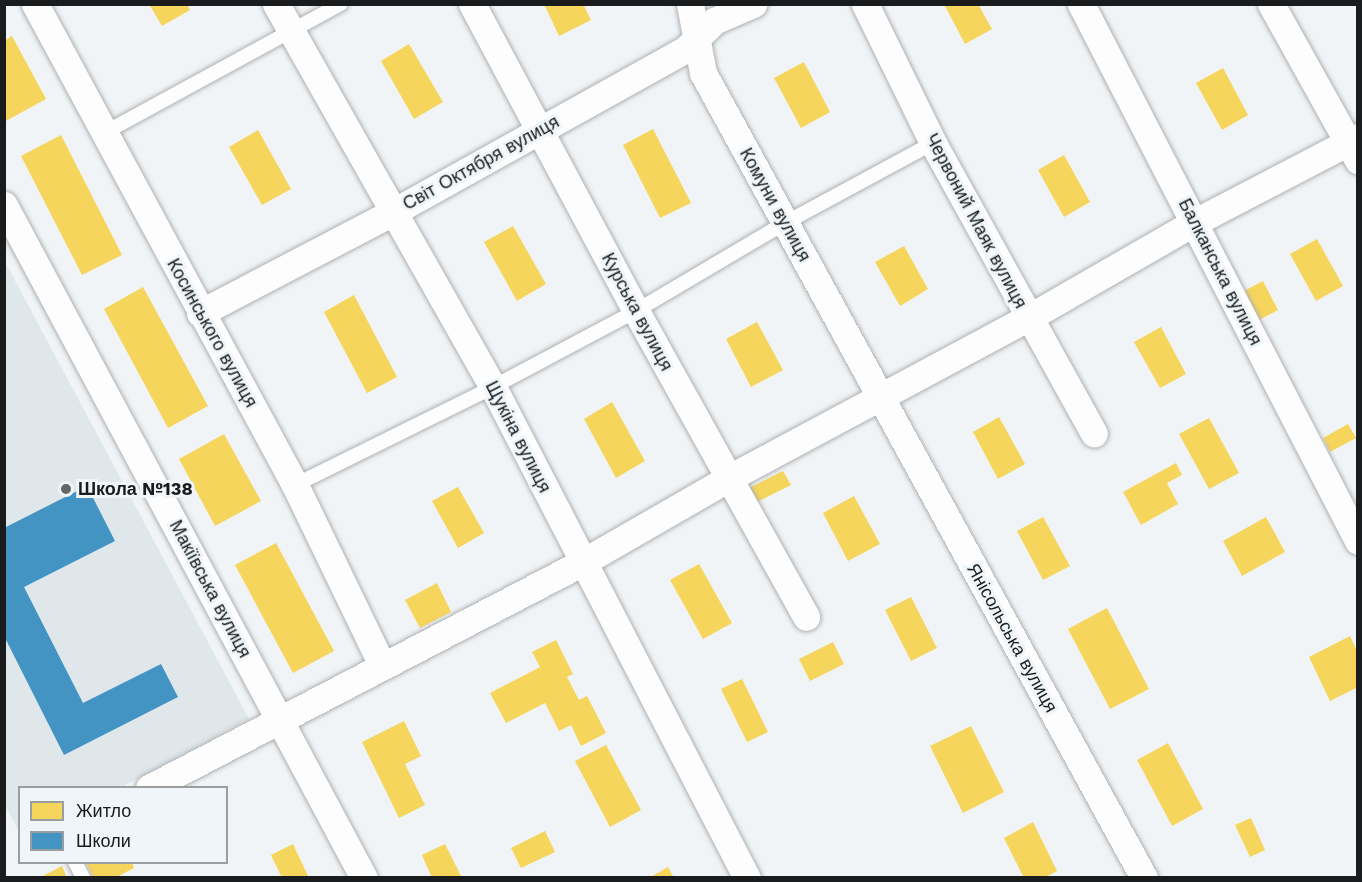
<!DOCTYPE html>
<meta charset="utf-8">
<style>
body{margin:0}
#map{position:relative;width:1362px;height:882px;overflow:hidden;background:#f1f4f6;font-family:"Work Sans",sans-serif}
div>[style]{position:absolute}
.built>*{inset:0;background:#dfe7eb}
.homes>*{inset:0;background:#f6d55c}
.schools>*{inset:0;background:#4393c3}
.roads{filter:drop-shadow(0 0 2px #aeb0b2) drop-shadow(0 0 2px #aeb0b2)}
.lane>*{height:14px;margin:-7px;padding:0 7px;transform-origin:7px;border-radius:7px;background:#fdfdfe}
.street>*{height:27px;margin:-13.5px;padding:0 13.5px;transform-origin:13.5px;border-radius:13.5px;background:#fdfdfe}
.dots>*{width:16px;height:16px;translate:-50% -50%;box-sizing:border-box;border:3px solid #eff5f8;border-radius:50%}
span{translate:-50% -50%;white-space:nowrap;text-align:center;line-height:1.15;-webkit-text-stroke:6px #eff5f8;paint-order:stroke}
.street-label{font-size:18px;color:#191b1c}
.poi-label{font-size:18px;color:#191b1c;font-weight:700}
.left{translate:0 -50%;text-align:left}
.frame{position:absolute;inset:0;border:6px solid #191b1c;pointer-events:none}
.legend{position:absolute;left:18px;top:786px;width:210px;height:78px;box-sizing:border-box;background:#eff5f8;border:2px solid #999ea0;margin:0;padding:8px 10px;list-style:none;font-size:18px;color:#191b1c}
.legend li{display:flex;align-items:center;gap:12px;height:30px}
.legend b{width:30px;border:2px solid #999ea0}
</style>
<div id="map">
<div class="built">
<i style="clip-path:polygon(4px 260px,249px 719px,122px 787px,20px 788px,19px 832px,4px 803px)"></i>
</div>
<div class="homes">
<i style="clip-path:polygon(149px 4px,187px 4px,190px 10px,162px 26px)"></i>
<i style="clip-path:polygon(544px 4px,583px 4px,591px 20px,559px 36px)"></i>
<i style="clip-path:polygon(944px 4px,978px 4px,992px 29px,965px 44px)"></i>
<i style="clip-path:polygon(12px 36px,46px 99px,4px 122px,4px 41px)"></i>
<i style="clip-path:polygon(409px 44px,443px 102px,414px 119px,381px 61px)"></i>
<i style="clip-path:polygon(804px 62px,830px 112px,801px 128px,774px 78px)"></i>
<i style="clip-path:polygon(1223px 68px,1248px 115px,1222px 130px,1196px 83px)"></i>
<i style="clip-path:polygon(653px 129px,691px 203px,660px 218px,623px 145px)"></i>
<i style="clip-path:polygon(258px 130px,291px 189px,262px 205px,229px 147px)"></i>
<i style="clip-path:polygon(61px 135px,122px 255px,82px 275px,21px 156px)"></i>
<i style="clip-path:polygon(1064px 155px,1090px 202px,1064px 217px,1038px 170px)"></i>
<i style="clip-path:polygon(513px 226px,546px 284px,517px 301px,484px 242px)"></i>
<i style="clip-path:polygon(1317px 239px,1343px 286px,1316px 301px,1290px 254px)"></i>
<i style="clip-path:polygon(904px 246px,928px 289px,900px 306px,875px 262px)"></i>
<i style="clip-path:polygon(1263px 281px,1278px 310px,1259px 320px,1244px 291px)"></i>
<i style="clip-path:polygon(143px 287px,208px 406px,168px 428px,104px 309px)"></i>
<i style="clip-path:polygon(354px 295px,397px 377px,367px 393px,324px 312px)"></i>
<i style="clip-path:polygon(757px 322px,783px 370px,751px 387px,726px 339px)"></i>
<i style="clip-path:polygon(1161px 327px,1186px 374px,1160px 388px,1134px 342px)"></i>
<i style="clip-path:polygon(612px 402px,645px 461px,616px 478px,584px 419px)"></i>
<i style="clip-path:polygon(999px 417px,1025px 464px,998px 479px,973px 432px)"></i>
<i style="clip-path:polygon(1209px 418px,1239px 473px,1209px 489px,1179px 434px)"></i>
<i style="clip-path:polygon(1348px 424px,1356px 438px,1330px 452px,1323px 438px)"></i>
<i style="clip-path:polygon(224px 434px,261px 501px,215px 526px,179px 459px)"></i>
<i style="clip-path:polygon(1176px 463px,1182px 475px,1167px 483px,1178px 504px,1141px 525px,1123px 492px)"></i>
<i style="clip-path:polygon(783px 471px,791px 485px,753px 504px,745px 490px)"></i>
<i style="clip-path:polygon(458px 487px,484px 533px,458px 548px,432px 501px)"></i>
<i style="clip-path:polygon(854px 496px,880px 544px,848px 561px,823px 513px)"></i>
<i style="clip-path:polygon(1043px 517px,1070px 566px,1043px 580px,1017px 531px)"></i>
<i style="clip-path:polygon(1266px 517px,1285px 552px,1242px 576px,1223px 541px)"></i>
<i style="clip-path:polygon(276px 543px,334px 651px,293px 673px,235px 565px)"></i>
<i style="clip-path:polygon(699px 564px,732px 623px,703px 639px,670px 580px)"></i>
<i style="clip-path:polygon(437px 583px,451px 612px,420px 628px,405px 600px)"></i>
<i style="clip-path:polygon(911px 597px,937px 648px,911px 661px,885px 610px)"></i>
<i style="clip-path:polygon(1107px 608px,1149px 689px,1110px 709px,1068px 629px)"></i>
<i style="clip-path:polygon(1350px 636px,1358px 653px,1358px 687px,1330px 701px,1309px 657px)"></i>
<i style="clip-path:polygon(556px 640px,573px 674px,567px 677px,579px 700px,587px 696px,606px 733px,581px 746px,571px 725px,559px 731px,545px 703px,506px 723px,490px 693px,540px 667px,532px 652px)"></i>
<i style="clip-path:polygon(833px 642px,844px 664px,810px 681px,799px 659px)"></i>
<i style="clip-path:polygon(742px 679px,768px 732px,747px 742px,721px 689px)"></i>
<i style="clip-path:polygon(404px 721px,421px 756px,405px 764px,425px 805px,399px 818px,362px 742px)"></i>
<i style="clip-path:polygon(971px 726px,1004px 792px,963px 813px,930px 746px)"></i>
<i style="clip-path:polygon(1168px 743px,1203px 809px,1172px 826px,1137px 760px)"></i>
<i style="clip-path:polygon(606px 745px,641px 810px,610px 827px,575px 761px)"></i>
<i style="clip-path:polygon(1251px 818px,1265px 850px,1250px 857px,1235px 825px)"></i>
<i style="clip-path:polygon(1033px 822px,1057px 871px,1044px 878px,1024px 878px,1004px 838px)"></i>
<i style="clip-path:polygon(545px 831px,555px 852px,521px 868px,511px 848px)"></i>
<i style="clip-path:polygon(293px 844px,309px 878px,282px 878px,271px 855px)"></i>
<i style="clip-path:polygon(445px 844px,462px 878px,432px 878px,422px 855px)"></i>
<i style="clip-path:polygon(86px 862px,132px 862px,134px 868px,115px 878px,93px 878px)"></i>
<i style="clip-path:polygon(62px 866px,67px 878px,39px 878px)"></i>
<i style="clip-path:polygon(668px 867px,674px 878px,649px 878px)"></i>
</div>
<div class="schools">
<i style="clip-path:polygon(87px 486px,115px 541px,24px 587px,83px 703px,161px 664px,178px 697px,64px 755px,4px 636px,4px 528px)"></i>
</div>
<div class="roads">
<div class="lane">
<i style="left:104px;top:133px;width:270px;rotate:-28.6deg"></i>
<i style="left:295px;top:485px;width:221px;rotate:-26.3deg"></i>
<i style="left:493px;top:387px;width:162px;rotate:-28deg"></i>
<i style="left:636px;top:311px;width:173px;rotate:-30.6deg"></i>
<i style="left:785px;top:223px;width:168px;rotate:-28.4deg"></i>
<i style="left:75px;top:862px;width:18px;rotate:63deg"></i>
</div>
<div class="street">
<i style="left:35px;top:4px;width:547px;rotate:61.61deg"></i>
<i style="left:295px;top:485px;width:200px;rotate:64.2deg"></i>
<i style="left:276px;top:4px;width:440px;rotate:60.5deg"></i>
<i style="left:493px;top:387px;width:553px;rotate:62.65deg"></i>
<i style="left:472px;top:4px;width:348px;rotate:61.9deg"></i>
<i style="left:636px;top:311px;width:350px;rotate:60.9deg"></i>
<i style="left:690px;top:4px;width:70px;rotate:79.3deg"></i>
<i style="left:703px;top:73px;width:918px;rotate:61.28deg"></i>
<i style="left:865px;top:4px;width:155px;rotate:63.9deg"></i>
<i style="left:933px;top:143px;width:332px;rotate:61deg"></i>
<i style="left:1081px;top:4px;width:604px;rotate:62.71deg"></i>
<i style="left:1271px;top:4px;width:179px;rotate:60.9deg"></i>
<i style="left:4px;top:205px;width:763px;rotate:61.86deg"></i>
<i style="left:200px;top:313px;width:220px;rotate:-27.6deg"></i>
<i style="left:395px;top:211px;width:333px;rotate:-29.1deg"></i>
<i style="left:686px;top:49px;width:40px;rotate:-45deg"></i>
<i style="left:714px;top:21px;width:43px;rotate:-23.6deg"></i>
<i style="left:149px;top:788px;width:489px;rotate:-27.5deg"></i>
<i style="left:583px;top:562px;width:168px;rotate:-29.9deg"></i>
<i style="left:729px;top:478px;width:339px;rotate:-28.2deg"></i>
<i style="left:1028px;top:318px;width:193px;rotate:-29.9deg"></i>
<i style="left:1195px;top:222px;width:184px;rotate:-27.5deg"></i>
</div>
</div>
<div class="dots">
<i style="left:66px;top:489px;background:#656768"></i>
</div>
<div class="street-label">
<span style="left:481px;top:163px;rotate:-29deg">Світ Октября вулиця</span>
<span style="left:775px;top:205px;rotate:61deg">Комуни вулиця</span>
<span style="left:976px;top:221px;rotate:62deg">Червоний Маяк вулиця</span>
<span style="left:1220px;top:272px;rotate:63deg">Балканська вулиця</span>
<span style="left:637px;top:312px;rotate:62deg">Курська вулиця</span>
<span style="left:212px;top:333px;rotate:61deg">Косинського вулиця</span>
<span style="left:518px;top:437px;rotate:63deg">Щукіна вулиця</span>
<span style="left:210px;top:589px;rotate:62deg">Макіївська вулиця</span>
<span style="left:1012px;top:638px;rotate:61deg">Янісольська вулиця</span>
</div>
<div class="poi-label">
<span class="left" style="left:78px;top:489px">Школа №138</span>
</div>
<div class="frame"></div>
<ul class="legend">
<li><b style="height:16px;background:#f6d55c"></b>Житло</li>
<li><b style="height:16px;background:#4393c3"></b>Школи</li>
</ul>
</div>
